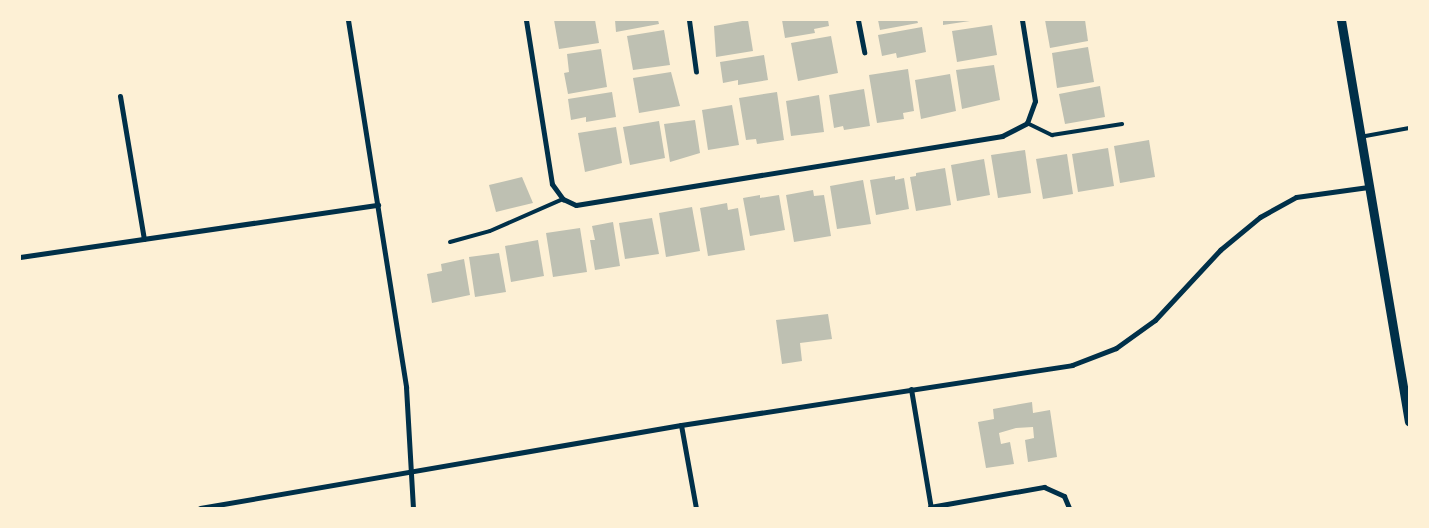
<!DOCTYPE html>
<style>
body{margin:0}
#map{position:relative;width:1429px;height:528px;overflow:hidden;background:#fdf0d5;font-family:"Asap Condensed",sans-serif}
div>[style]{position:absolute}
.building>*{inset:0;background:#bec0b2}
.service>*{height:4px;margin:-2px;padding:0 2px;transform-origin:2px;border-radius:2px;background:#003049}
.minor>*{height:5px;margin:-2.5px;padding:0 2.5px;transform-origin:2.5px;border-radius:2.5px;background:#003049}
.tertiary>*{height:9px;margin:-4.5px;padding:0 4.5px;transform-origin:4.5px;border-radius:4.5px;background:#003049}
span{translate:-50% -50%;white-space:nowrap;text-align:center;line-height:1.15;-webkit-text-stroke:4px #fdf0d5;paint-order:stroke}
.frame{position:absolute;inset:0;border:21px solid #fdf0d5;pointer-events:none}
</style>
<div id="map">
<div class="building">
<i style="clip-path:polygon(554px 20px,595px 20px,599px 43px,559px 49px)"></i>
<i style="clip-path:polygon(615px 20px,658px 20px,659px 24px,616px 32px)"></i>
<i style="clip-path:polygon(748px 20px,753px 51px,716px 57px,714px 26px)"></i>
<i style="clip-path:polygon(782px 20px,828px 20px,829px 26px,814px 29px,815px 33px,785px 38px)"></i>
<i style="clip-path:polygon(878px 20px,917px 20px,918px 23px,880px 30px)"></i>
<i style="clip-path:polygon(943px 20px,970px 20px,970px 21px,943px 25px)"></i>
<i style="clip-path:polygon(1045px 20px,1085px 20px,1088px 41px,1050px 48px)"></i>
<i style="clip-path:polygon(992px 25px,997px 55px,957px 62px,952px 31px)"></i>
<i style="clip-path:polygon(922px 27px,926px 52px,897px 58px,896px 53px,882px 56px,878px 35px)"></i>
<i style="clip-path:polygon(664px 30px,670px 65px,633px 70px,627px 36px)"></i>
<i style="clip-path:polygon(831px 36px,838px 73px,798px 81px,791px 43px)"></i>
<i style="clip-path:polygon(1088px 47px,1094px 82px,1057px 88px,1052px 53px)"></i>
<i style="clip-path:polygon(601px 49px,607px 87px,568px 94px,564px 73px,569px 72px,567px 54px)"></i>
<i style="clip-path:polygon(764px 55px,768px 80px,738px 85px,738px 80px,723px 83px,720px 62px)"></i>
<i style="clip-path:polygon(994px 65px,1000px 100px,962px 109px,956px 70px)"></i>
<i style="clip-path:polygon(908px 69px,914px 111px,903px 113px,904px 119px,877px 123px,869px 75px)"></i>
<i style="clip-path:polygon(671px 72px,680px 106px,639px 113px,633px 78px)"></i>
<i style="clip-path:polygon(950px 74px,956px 111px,921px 119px,915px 80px)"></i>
<i style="clip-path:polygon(1100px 86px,1105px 117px,1065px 124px,1059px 94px)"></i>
<i style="clip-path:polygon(864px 89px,870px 126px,844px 130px,843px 126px,834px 128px,829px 95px)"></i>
<i style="clip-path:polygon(612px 92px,616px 117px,586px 122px,586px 117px,571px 120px,568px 99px)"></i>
<i style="clip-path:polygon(777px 92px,784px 140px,757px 144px,756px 139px,746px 140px,739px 98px)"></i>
<i style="clip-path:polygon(819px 95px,824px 132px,791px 136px,786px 101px)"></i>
<i style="clip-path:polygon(732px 105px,739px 145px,708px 150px,702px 110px)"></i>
<i style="clip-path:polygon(695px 120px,700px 153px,670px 162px,664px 124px)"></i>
<i style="clip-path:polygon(659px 121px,665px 158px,630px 165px,623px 127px)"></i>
<i style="clip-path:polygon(616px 127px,622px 163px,585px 172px,578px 133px)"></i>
<i style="clip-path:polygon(1149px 140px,1155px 177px,1120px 183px,1114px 146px)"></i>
<i style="clip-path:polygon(1108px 148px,1114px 186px,1078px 192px,1072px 154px)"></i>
<i style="clip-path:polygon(1025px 150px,1031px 193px,998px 198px,991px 155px)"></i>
<i style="clip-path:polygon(1067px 154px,1073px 194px,1043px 199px,1036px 159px)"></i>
<i style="clip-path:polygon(984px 159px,990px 195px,957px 201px,951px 165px)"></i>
<i style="clip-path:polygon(945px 168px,951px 205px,916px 211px,910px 177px,916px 176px,916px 173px)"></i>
<i style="clip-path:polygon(895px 176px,895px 180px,904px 178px,909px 209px,876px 215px,870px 180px)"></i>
<i style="clip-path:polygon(522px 177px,533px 203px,496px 212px,489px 185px)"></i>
<i style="clip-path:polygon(863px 180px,871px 224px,837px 229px,830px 186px)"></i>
<i style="clip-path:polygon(813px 190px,814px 196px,824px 195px,831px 236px,794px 242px,786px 195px)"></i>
<i style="clip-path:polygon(760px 195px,760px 198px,779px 195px,785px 230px,750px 236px,743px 198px)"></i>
<i style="clip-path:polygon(727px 203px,728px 210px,738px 208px,745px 250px,708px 256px,700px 208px)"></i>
<i style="clip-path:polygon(692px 207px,700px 251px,666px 257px,659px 213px)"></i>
<i style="clip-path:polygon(652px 218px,659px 254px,625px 259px,619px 223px)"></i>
<i style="clip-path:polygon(613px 222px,620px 266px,595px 270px,590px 240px,595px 240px,592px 226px)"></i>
<i style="clip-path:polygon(580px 228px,587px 272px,553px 277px,546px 233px)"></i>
<i style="clip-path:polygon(538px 240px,544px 276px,511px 282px,505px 246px)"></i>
<i style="clip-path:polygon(499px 253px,506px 292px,475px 297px,469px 257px)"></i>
<i style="clip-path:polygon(464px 259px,470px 295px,432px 303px,427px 274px,442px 271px,441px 264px)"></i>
<i style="clip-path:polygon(828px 314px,832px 339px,800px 343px,802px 361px,782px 364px,776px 320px)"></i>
<i style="clip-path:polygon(1032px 402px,1033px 413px,1050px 410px,1057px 457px,1028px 462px,1025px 440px,1034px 438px,1033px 427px,1016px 428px,999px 433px,1001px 444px,1010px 442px,1014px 464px,986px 468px,978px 422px,994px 419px,993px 409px)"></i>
</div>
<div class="service">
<i style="left:1027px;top:123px;width:28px;rotate:26deg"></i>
<i style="left:1052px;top:135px;width:71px;rotate:-8.9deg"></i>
<i style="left:1360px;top:137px;width:50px;rotate:-10.4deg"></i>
<i style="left:450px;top:242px;width:41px;rotate:-15.4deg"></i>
<i style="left:490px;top:231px;width:80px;rotate:-23.7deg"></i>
</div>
<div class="minor">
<i style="left:348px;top:20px;width:372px;rotate:81deg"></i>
<i style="left:406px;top:387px;width:121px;rotate:86.7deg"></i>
<i style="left:526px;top:20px;width:166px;rotate:81deg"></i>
<i style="left:552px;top:184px;width:19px;rotate:54deg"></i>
<i style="left:563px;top:199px;width:14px;rotate:25deg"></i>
<i style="left:576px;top:205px;width:432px;rotate:-9.2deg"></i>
<i style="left:1002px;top:136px;width:28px;rotate:-27deg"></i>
<i style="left:1027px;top:123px;width:23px;rotate:-70deg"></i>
<i style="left:1035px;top:101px;width:82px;rotate:-99.1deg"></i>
<i style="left:689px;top:20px;width:52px;rotate:82.3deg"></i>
<i style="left:858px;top:20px;width:33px;rotate:79deg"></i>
<i style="left:120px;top:96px;width:145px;rotate:80.5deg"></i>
<i style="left:20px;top:257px;width:362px;rotate:-8.3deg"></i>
<i style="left:911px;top:389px;width:121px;rotate:80.5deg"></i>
<i style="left:681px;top:425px;width:84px;rotate:79.8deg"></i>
<i style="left:930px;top:507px;width:116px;rotate:-10deg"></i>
<i style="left:1044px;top:487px;width:22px;rotate:24deg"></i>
<i style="left:1064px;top:496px;width:13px;rotate:67deg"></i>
<i style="left:200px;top:508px;width:488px;rotate:-9.8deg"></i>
<i style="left:681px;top:425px;width:396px;rotate:-8.7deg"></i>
<i style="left:1072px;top:365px;width:47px;rotate:-21.1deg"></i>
<i style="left:1116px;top:348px;width:48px;rotate:-35.7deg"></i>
<i style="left:1155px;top:320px;width:96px;rotate:-47.1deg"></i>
<i style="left:1220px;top:250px;width:52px;rotate:-39.5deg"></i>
<i style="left:1260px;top:217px;width:41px;rotate:-29.1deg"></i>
<i style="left:1296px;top:197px;width:73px;rotate:-7.9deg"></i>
</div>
<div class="tertiary">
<i style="left:1341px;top:20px;width:407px;rotate:80.4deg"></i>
</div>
<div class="frame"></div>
</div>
